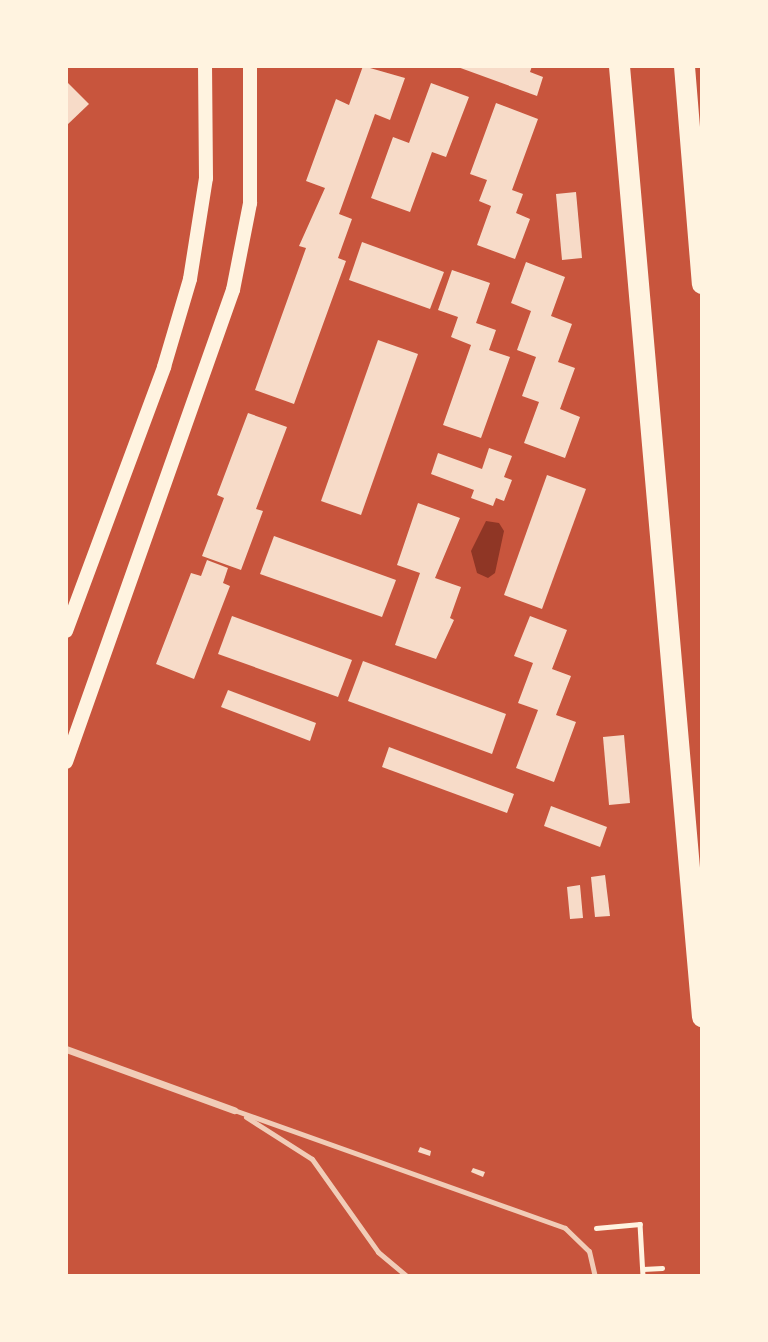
<!DOCTYPE html>
<style>
body{margin:0}
#map{position:relative;width:768px;height:1342px;overflow:hidden;background:#c8553d;font-family:Signika,sans-serif}
div>[style]{position:absolute}
.water>*{inset:0;background:#8f3625}
.building>*{inset:0;background:#f7dbc8}
.path>*{height:4.5px;margin:-2.25px;padding:0 2.25px;transform-origin:2.25px;border-radius:2.25px;background:#fff3e0}
.service>*{height:5px;margin:-2.5px;padding:0 2.5px;transform-origin:2.5px;border-radius:2.5px;background:#f1ccb7}
.minor>*{height:7px;margin:-3.5px;padding:0 3.5px;transform-origin:3.5px;border-radius:3.5px;background:#f1ccb7}
.secondary>*{height:14px;margin:-7px;padding:0 7px;transform-origin:7px;border-radius:7px;background:#fff3e0}
.motorway>*{height:21px;margin:-10.5px;padding:0 10.5px;transform-origin:10.5px;border-radius:10.5px;background:#fff3e0}
span{translate:-50% -50%;white-space:nowrap;text-align:center;line-height:1.15;-webkit-text-stroke:6px #fff3e0;paint-order:stroke}
.frame{position:absolute;inset:0;border:68px solid #fff3e0;pointer-events:none}
</style>
<div id="map">
<div class="water">
<i style="clip-path:polygon(486px 521px,499px 523px,504px 531px,495px 573px,488px 578px,477px 573px,471px 551px)"></i>
</div>
<div class="building">
<i style="clip-path:polygon(363px 66px,405px 78px,390px 120px,375px 114px,339px 214px,352px 219px,338px 258px,346px 261px,294px 404px,255px 390px,306px 248px,299px 246px,325px 188px,306px 181px,336px 99px,349px 105px)"></i>
<i style="clip-path:polygon(455px 66px,532px 66px,530px 72px,543px 77px,537px 96px)"></i>
<i style="clip-path:polygon(66px 81px,89px 104px,66px 126px)"></i>
<i style="clip-path:polygon(431px 83px,469px 97px,446px 157px,432px 152px,410px 212px,371px 198px,393px 137px,409px 143px)"></i>
<i style="clip-path:polygon(496px 103px,538px 119px,512px 190px,523px 194px,516px 213px,530px 219px,515px 259px,477px 245px,491px 206px,479px 201px,487px 180px,470px 174px)"></i>
<i style="clip-path:polygon(576px 192px,582px 258px,562px 260px,556px 194px)"></i>
<i style="clip-path:polygon(362px 242px,444px 272px,430px 309px,349px 280px)"></i>
<i style="clip-path:polygon(526px 262px,565px 277px,551px 316px,572px 324px,558px 362px,575px 368px,560px 409px,580px 417px,565px 458px,524px 443px,539px 402px,522px 396px,536px 357px,517px 350px,531px 311px,511px 303px)"></i>
<i style="clip-path:polygon(452px 270px,490px 283px,476px 323px,496px 330px,489px 350px,510px 357px,481px 438px,443px 425px,471px 345px,451px 337px,458px 317px,438px 310px)"></i>
<i style="clip-path:polygon(378px 340px,418px 354px,361px 515px,321px 501px)"></i>
<i style="clip-path:polygon(248px 413px,287px 427px,256px 509px,263px 511px,241px 570px,202px 556px,224px 498px,217px 495px)"></i>
<i style="clip-path:polygon(489px 448px,512px 456px,504px 477px,512px 480px,504px 501px,496px 498px,493px 506px,471px 498px,474px 490px,431px 474px,438px 453px,482px 469px)"></i>
<i style="clip-path:polygon(547px 475px,586px 489px,542px 609px,504px 595px)"></i>
<i style="clip-path:polygon(418px 503px,460px 518px,435px 578px,461px 587px,450px 618px,454px 620px,436px 659px,395px 645px,420px 573px,397px 565px)"></i>
<i style="clip-path:polygon(274px 536px,396px 580px,382px 617px,260px 574px)"></i>
<i style="clip-path:polygon(207px 560px,228px 568px,223px 583px,230px 586px,194px 679px,156px 664px,191px 573px,201px 576px)"></i>
<i style="clip-path:polygon(232px 616px,352px 660px,338px 697px,218px 654px)"></i>
<i style="clip-path:polygon(530px 616px,567px 630px,552px 669px,571px 676px,556px 715px,576px 722px,554px 782px,516px 768px,538px 710px,518px 703px,533px 663px,514px 656px)"></i>
<i style="clip-path:polygon(363px 661px,506px 714px,492px 754px,348px 701px)"></i>
<i style="clip-path:polygon(228px 690px,316px 723px,310px 741px,221px 707px)"></i>
<i style="clip-path:polygon(624px 735px,630px 803px,609px 805px,603px 737px)"></i>
<i style="clip-path:polygon(389px 747px,514px 794px,507px 813px,382px 767px)"></i>
<i style="clip-path:polygon(551px 806px,607px 827px,600px 847px,544px 826px)"></i>
<i style="clip-path:polygon(605px 875px,610px 916px,595px 917px,591px 877px)"></i>
<i style="clip-path:polygon(580px 885px,583px 918px,570px 919px,567px 887px)"></i>
<i style="clip-path:polygon(420px 1147px,431px 1151px,430px 1156px,418px 1152px)"></i>
<i style="clip-path:polygon(473px 1168px,485px 1172px,483px 1177px,471px 1172px)"></i>
</div>
<div class="path">
<i style="left:596px;top:1228px;width:44px;rotate:-5.2deg"></i>
<i style="left:640px;top:1224px;width:52px;rotate:86.7deg"></i>
<i style="left:643px;top:1269px;width:19px;rotate:-3deg"></i>
</div>
<div class="service">
<i style="left:234px;top:1110px;width:351px;rotate:19.6deg"></i>
<i style="left:565px;top:1228px;width:33px;rotate:44deg"></i>
<i style="left:589px;top:1251px;width:26px;rotate:77deg"></i>
<i style="left:246px;top:1117px;width:78px;rotate:32.5deg"></i>
<i style="left:312px;top:1159px;width:114px;rotate:54.6deg"></i>
<i style="left:378px;top:1252px;width:38px;rotate:40deg"></i>
</div>
<div class="minor">
<i style="left:66px;top:1049px;width:179px;rotate:20deg"></i>
</div>
<div class="secondary">
<i style="left:66px;top:631px;width:282px;rotate:-69.6deg"></i>
<i style="left:164px;top:367px;width:92px;rotate:-73.5deg"></i>
<i style="left:190px;top:279px;width:102px;rotate:-81deg"></i>
<i style="left:206px;top:178px;width:112px;rotate:-90.5deg"></i>
<i style="left:66px;top:762px;width:501px;rotate:-70.52deg"></i>
<i style="left:233px;top:290px;width:89px;rotate:-78.9deg"></i>
<i style="left:250px;top:203px;width:137px;rotate:-90deg"></i>
</div>
<div class="motorway">
<i style="left:619px;top:66px;width:954px;rotate:85.01deg"></i>
<i style="left:684px;top:66px;width:218px;rotate:85.3deg"></i>
</div>
<div class="frame"></div>
</div>
